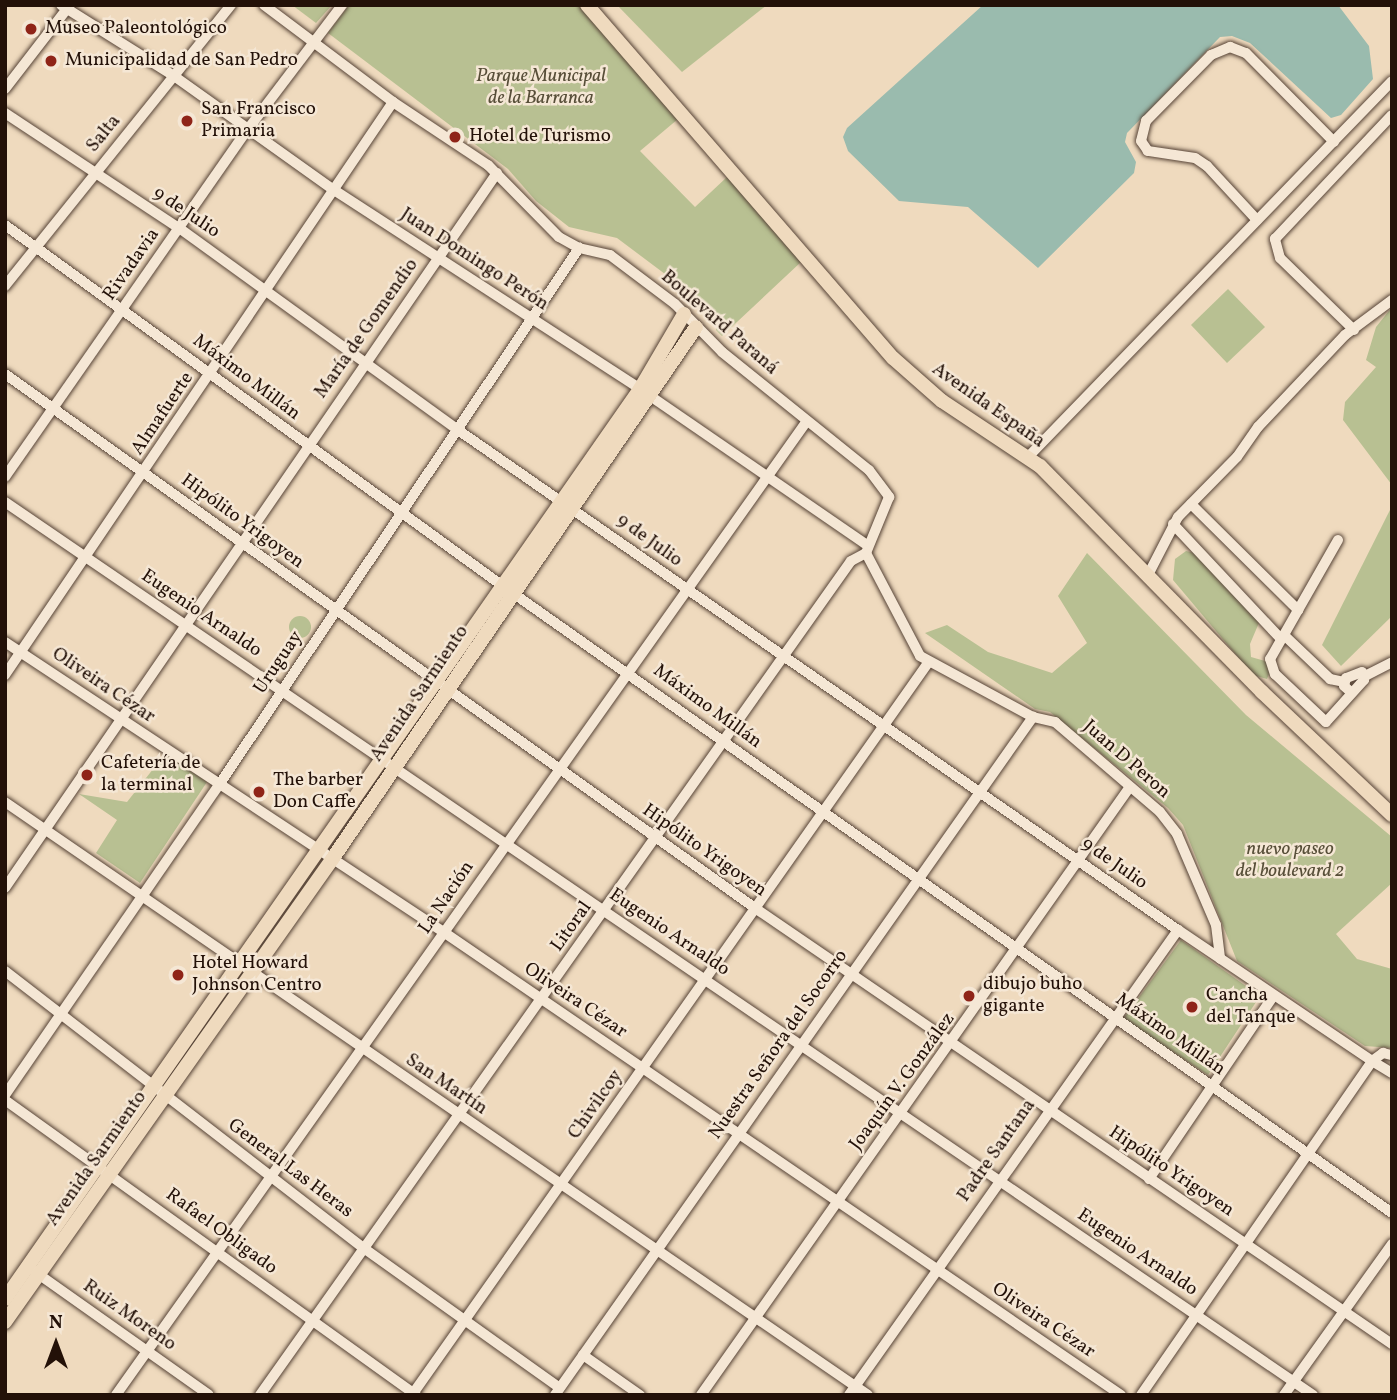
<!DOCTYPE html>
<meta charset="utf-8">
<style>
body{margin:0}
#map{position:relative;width:1397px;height:1400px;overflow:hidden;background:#efdabe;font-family:Vollkorn,serif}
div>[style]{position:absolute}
.green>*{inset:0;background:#b8c092}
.round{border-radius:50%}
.water>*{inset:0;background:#9abbae}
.roads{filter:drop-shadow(0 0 2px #564336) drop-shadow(0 0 2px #564336)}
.minor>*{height:10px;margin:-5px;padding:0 5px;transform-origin:5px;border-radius:5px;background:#f5e7d5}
.major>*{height:14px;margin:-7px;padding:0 7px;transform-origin:7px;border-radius:7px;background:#efdabe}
.dots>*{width:19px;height:19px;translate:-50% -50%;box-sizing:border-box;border:4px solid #f5e7d5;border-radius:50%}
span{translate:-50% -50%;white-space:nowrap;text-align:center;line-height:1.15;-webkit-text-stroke:5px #f5e7d5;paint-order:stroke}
.poi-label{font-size:19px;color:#231108}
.left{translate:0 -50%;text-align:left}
.park-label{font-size:19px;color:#574e38;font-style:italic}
.street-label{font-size:19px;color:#231108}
.frame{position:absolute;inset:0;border:7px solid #231108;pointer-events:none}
.north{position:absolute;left:21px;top:1309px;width:70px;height:70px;-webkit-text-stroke:5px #f5e7d5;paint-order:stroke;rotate:0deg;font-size:19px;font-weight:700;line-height:28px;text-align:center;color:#231108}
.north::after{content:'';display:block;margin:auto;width:24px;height:32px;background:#231108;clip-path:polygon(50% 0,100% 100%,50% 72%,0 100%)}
</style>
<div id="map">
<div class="green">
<i style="clip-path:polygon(292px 5px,332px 5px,316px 23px)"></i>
<i style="clip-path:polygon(349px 5px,579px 5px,678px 119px,640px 151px,695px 207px,727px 177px,801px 262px,722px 336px,716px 330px,720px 320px,677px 283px,617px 238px,569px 227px,536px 201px,508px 169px,328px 33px)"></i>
<i style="clip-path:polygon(617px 5px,767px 5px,682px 72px)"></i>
<i style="clip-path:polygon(1228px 289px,1265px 327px,1227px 363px,1191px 325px)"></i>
<i style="clip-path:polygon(1392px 307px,1392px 485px,1343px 420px,1345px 402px,1376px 367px,1366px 360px,1376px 327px)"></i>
<i style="clip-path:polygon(1392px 506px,1392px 616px,1341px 666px,1322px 645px)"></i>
<i style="clip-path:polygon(1186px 551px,1203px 555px,1261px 618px,1250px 644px,1251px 657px,1265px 661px,1271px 669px,1267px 679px,1253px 675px,1173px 580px,1175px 559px)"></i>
<i style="clip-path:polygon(1087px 553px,1246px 715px,1392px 837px,1392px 883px,1336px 934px,1357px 959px,1392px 969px,1392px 1048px,1365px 1046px,1237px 961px,1183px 825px,1168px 808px,1050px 712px,1035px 709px,925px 633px,947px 625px,988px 652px,1052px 673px,1087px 643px,1058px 596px)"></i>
<i class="round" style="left:289px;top:616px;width:22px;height:22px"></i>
<i style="clip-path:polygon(165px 754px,207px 782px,140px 883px,96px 853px,117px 820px,79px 794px,127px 802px)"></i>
<i style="clip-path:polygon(1181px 940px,1260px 996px,1208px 1075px,1123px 1019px)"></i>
</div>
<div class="water">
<i style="clip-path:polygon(983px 5px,1338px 5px,1369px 46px,1373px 79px,1341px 115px,1331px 118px,1250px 43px,1232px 36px,1220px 37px,1127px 133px,1125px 142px,1136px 162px,1134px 173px,1038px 268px,968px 207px,899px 201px,848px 151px,843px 137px,847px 128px)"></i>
</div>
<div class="roads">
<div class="minor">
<i style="left:61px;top:5px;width:133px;rotate:32.1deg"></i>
<i style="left:174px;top:76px;width:196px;rotate:35.5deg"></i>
<i style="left:334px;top:190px;width:365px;rotate:33deg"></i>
<i style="left:640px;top:389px;width:275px;rotate:34.5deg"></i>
<i style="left:264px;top:5px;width:161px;rotate:36.9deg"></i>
<i style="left:393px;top:102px;width:114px;rotate:33.6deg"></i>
<i style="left:488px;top:165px;width:101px;rotate:45.4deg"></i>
<i style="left:559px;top:237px;width:23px;rotate:29deg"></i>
<i style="left:579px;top:248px;width:32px;rotate:13deg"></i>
<i style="left:610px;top:255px;width:81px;rotate:37deg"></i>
<i style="left:675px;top:304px;width:67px;rotate:45.6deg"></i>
<i style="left:722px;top:352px;width:189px;rotate:38.8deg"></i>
<i style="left:869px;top:470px;width:34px;rotate:53deg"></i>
<i style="left:889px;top:497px;width:61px;rotate:112.3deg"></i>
<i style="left:866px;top:553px;width:116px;rotate:62.3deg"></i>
<i style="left:920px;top:656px;width:128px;rotate:28.4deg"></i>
<i style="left:1033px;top:717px;width:23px;rotate:13deg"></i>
<i style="left:1055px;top:722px;width:138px;rotate:40.6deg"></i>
<i style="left:1160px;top:812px;width:28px;rotate:52deg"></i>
<i style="left:1177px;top:834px;width:99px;rotate:66.8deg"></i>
<i style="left:1216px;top:925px;width:34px;rotate:83deg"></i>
<i style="left:5px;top:89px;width:106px;rotate:-52.3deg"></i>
<i style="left:5px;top:113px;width:209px;rotate:33.5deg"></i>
<i style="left:179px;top:228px;width:344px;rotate:35.9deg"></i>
<i style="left:458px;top:430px;width:877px;rotate:34.78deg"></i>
<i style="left:1178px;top:930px;width:234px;rotate:34deg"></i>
<i style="left:1372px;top:1061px;width:14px;rotate:-36deg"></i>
<i style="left:1383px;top:1053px;width:9px;rotate:13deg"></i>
<i style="left:1257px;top:220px;width:74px;rotate:-132.8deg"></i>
<i style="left:1207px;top:166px;width:14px;rotate:-146deg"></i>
<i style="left:1195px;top:158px;width:48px;rotate:-171.5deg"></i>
<i style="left:1148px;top:151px;width:12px;rotate:-125deg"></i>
<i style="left:1141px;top:141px;width:21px;rotate:-76deg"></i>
<i style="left:1146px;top:121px;width:93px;rotate:-45.4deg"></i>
<i style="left:1211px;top:55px;width:21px;rotate:-23deg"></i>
<i style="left:1230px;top:47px;width:17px;rotate:21deg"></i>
<i style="left:1246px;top:53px;width:125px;rotate:45.3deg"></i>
<i style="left:5px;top:225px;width:611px;rotate:35.95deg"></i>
<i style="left:500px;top:584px;width:1091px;rotate:35.19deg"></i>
<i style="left:5px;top:286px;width:361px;rotate:-51.2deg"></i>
<i style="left:1354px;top:330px;width:103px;rotate:-135.8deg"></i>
<i style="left:1280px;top:258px;width:20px;rotate:-105deg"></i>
<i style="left:1275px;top:239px;width:170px;rotate:-46.7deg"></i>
<i style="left:5px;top:374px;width:921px;rotate:35.45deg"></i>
<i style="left:755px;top:908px;width:772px;rotate:34.39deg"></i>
<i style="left:1028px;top:457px;width:523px;rotate:-45.93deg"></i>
<i style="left:5px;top:477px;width:424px;rotate:-55.1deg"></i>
<i style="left:248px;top:129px;width:156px;rotate:-52.8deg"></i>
<i style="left:5px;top:502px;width:1584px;rotate:34.32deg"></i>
<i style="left:1191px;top:504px;width:151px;rotate:44.7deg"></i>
<i style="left:1173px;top:524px;width:158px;rotate:46.8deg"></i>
<i style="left:1338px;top:540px;width:137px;rotate:119.7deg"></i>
<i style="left:1270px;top:659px;width:16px;rotate:72deg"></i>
<i style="left:1275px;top:674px;width:70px;rotate:43.3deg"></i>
<i style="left:1326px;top:722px;width:57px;rotate:-47.9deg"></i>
<i style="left:1364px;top:680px;width:8px;rotate:-104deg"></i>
<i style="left:1362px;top:672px;width:17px;rotate:159deg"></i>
<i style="left:1346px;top:678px;width:8px;rotate:104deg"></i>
<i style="left:1344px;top:686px;width:9px;rotate:41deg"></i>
<i style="left:1148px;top:575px;width:65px;rotate:-62.7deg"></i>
<i style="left:1178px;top:517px;width:84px;rotate:-45.5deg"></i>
<i style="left:1237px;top:457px;width:37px;rotate:-55deg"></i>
<i style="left:1258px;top:427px;width:127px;rotate:-46.6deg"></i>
<i style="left:1345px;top:335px;width:59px;rotate:-36.7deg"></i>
<i style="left:1284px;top:635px;width:64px;rotate:43.7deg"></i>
<i style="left:1330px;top:679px;width:14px;rotate:12deg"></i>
<i style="left:5px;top:642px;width:528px;rotate:33.48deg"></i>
<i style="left:445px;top:933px;width:819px;rotate:34.35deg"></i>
<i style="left:5px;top:675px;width:692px;rotate:-55.9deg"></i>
<i style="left:1365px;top:676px;width:30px;rotate:-27deg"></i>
<i style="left:5px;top:802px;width:1047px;rotate:34.49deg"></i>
<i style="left:5px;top:888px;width:868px;rotate:-55.47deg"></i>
<i style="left:5px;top:971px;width:455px;rotate:37.7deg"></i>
<i style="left:365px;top:1249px;width:239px;rotate:35.5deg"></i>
<i style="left:5px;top:1095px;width:377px;rotate:-55.4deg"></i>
<i style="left:219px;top:785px;width:647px;rotate:-56.16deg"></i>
<i style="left:5px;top:1100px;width:506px;rotate:35.67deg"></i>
<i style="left:1149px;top:1179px;width:222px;rotate:-55.8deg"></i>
<i style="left:34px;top:1271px;width:214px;rotate:35.3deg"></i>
<i style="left:583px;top:1355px;width:70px;rotate:35.1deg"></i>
<i style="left:116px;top:1395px;width:1194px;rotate:-54.65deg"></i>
<i style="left:260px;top:1395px;width:1022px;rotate:-54.68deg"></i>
<i style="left:851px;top:561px;width:17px;rotate:-28deg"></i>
<i style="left:412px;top:1395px;width:896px;rotate:-54.82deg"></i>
<i style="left:555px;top:1395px;width:830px;rotate:-54.82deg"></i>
<i style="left:701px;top:1395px;width:743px;rotate:-54.81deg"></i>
<i style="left:849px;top:1395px;width:570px;rotate:-54.72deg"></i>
<i style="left:1141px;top:1395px;width:406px;rotate:-55.3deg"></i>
<i style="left:1372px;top:1061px;width:23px;rotate:31deg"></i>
<i style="left:1284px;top:1395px;width:186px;rotate:-54.4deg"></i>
</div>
<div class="major">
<i style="left:587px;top:5px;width:467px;rotate:49.1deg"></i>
<i style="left:893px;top:358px;width:65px;rotate:41.3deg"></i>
<i style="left:942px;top:401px;width:118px;rotate:33.6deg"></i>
<i style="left:1040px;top:466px;width:317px;rotate:45.5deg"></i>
<i style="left:1262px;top:692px;width:179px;rotate:43.4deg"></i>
<i style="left:5px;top:1299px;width:1110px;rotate:-55.09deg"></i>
<i style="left:640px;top:389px;width:87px;rotate:-59.6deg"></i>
<i style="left:5px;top:1322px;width:568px;rotate:-54.74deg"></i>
<i style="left:333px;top:858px;width:643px;rotate:-55.64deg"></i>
</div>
</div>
<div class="dots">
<i style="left:31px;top:29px;background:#8f2418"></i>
<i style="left:51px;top:61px;background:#8f2418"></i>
<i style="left:187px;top:121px;background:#8f2418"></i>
<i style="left:455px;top:137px;background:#8f2418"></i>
<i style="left:87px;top:775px;background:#8f2418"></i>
<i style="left:259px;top:792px;background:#8f2418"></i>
<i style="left:178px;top:975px;background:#8f2418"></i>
<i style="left:969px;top:996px;background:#8f2418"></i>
<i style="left:1192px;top:1007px;background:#8f2418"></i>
</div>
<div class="poi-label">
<span class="left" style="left:45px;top:29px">Museo Paleontológico</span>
<span class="left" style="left:65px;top:61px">Municipalidad de San Pedro</span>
<span class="left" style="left:201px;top:121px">San Francisco<br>Primaria</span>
<span class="left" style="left:469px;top:137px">Hotel de Turismo</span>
<span class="left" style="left:101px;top:775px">Cafetería de<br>la terminal</span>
<span class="left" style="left:273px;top:792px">The barber<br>Don Caffe</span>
<span class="left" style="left:192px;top:975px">Hotel Howard<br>Johnson Centro</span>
<span class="left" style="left:983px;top:996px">dibujo buho<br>gigante</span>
<span class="left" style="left:1206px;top:1007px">Cancha<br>del Tanque</span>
</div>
<div class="park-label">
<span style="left:541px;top:88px">Parque Municipal<br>de la Barranca</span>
<span style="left:1290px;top:861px">nuevo paseo<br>del boulevard 2</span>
</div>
<div class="street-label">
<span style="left:104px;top:134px;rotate:-51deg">Salta</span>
<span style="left:186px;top:213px;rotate:34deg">9 de Julio</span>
<span style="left:474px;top:260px;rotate:33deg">Juan Domingo Perón</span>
<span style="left:132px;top:265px;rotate:-55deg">Rivadavia</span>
<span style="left:719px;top:323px;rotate:41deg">Boulevard Paraná</span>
<span style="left:367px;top:329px;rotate:-55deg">María de Gomendio</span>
<span style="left:246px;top:378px;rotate:37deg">Máximo Millán</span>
<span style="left:988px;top:406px;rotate:35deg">Avenida España</span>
<span style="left:163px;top:414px;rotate:-56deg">Almafuerte</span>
<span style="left:242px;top:522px;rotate:36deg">Hipólito Yrigoyen</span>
<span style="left:649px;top:541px;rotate:36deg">9 de Julio</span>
<span style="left:201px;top:614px;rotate:34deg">Eugenio Arnaldo</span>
<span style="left:279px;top:663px;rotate:-56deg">Uruguay</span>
<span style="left:103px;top:686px;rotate:34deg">Oliveira Cézar</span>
<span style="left:420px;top:694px;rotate:-56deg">Avenida Sarmiento</span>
<span style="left:707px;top:707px;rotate:36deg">Máximo Millán</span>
<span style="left:1126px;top:760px;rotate:41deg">Juan D Peron</span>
<span style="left:704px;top:851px;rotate:35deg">Hipólito Yrigoyen</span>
<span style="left:1114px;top:864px;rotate:35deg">9 de Julio</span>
<span style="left:447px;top:898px;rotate:-56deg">La Nación</span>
<span style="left:572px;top:927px;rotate:-55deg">Litoral</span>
<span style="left:669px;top:933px;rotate:34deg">Eugenio Arnaldo</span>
<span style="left:575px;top:1001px;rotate:34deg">Oliveira Cézar</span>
<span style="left:1170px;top:1035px;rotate:35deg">Máximo Millán</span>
<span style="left:779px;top:1045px;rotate:-55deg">Nuestra Señora del Socorro</span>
<span style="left:903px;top:1082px;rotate:-54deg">Joaquín V. González</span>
<span style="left:446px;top:1085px;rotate:34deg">San Martín</span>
<span style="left:596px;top:1105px;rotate:-55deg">Chivilcoy</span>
<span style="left:997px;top:1151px;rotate:-55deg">Padre Santana</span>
<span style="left:97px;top:1159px;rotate:-55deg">Avenida Sarmiento</span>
<span style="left:290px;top:1169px;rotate:37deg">General Las Heras</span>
<span style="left:1171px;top:1172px;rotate:34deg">Hipólito Yrigoyen</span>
<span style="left:221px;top:1232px;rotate:36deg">Rafael Obligado</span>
<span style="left:1137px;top:1253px;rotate:34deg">Eugenio Arnaldo</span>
<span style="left:129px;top:1316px;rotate:35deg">Ruiz Moreno</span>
<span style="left:1043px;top:1321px;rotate:34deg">Oliveira Cézar</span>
</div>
<div class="frame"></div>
<div class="north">N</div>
</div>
